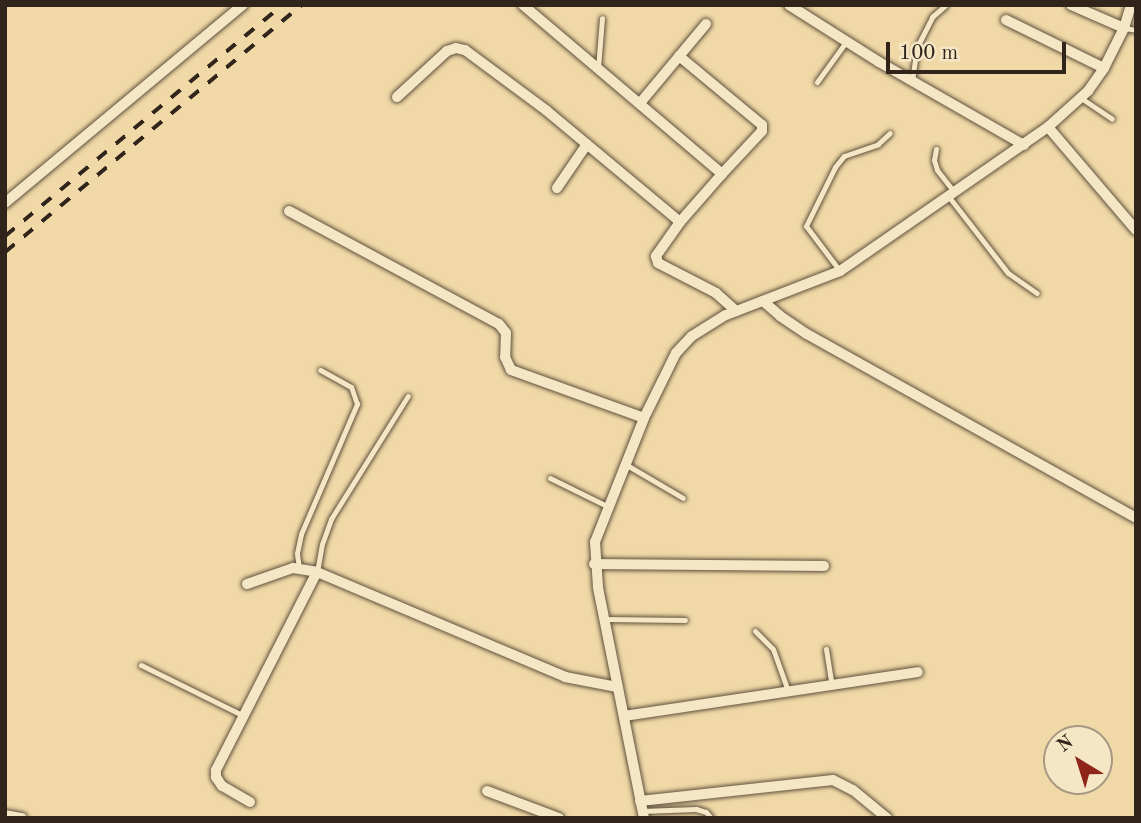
<!DOCTYPE html>
<style>
body{margin:0}
#map{position:relative;width:1141px;height:823px;overflow:hidden;background:#f0d9a7;font-family:"Old Standard TT",serif}
div>[style]{position:absolute}
.roads{filter:drop-shadow(0 0 2px #60513e) drop-shadow(0 0 2px #60513e)}
.service>*{height:5px;margin:-2.5px;padding:0 2.5px;transform-origin:2.5px;border-radius:2.5px;background:#f5e6c6}
.minor>*{height:10px;margin:-5px;padding:0 5px;transform-origin:5px;border-radius:5px;background:#f5e6c6}
.rail>*{height:3.5px;margin-top:-1.75px;transform-origin:0;background:repeating-linear-gradient(90deg,#30241b 0 12px,transparent 0 24px)}
span{translate:-50% -50%;white-space:nowrap;text-align:center;line-height:1.15;-webkit-text-stroke:5px #f5e6c6;paint-order:stroke}
.frame{position:absolute;inset:0;border:7px solid #30241b;pointer-events:none}
.north{position:absolute;left:1043px;top:725px;width:70px;height:70px;box-sizing:border-box;background:#f5e6c6;border:2px solid #a69882;border-radius:50%;rotate:322deg;font-size:19px;font-weight:700;line-height:28px;text-align:center;color:#30241b}
.north::after{content:'';display:block;margin:auto;width:24px;height:32px;background:#8f2418;clip-path:polygon(50% 0,100% 100%,50% 72%,0 100%)}
.scale{position:absolute;left:886px;top:42px;width:180px;height:32px;box-sizing:border-box;border:4px solid #30241b;border-top:0;padding-left:9px;font-size:21px;line-height:24px;white-space:nowrap;color:#30241b;-webkit-text-stroke:5px #f5e6c6;paint-order:stroke}
</style>
<div id="map">
<div class="roads">
<div class="service">
<i style="left:1124px;top:28px;width:12px;rotate:9deg"></i>
<i style="left:598px;top:68px;width:50px;rotate:-85.4deg"></i>
<i style="left:912px;top:81px;width:34px;rotate:-82deg"></i>
<i style="left:917px;top:47px;width:34px;rotate:-63deg"></i>
<i style="left:932px;top:17px;width:18px;rotate:-41deg"></i>
<i style="left:817px;top:82px;width:49px;rotate:-54.1deg"></i>
<i style="left:1081px;top:98px;width:37px;rotate:34deg"></i>
<i style="left:936px;top:149px;width:11px;rotate:100deg"></i>
<i style="left:934px;top:160px;width:10px;rotate:73deg"></i>
<i style="left:937px;top:170px;width:28px;rotate:52deg"></i>
<i style="left:949px;top:197px;width:96px;rotate:52.2deg"></i>
<i style="left:1008px;top:273px;width:35px;rotate:35deg"></i>
<i style="left:840px;top:271px;width:56px;rotate:-127.1deg"></i>
<i style="left:806px;top:226px;width:66px;rotate:-63.8deg"></i>
<i style="left:835px;top:167px;width:14px;rotate:-51deg"></i>
<i style="left:844px;top:156px;width:36px;rotate:-19deg"></i>
<i style="left:878px;top:144px;width:16px;rotate:-43deg"></i>
<i style="left:625px;top:464px;width:67px;rotate:30.4deg"></i>
<i style="left:550px;top:478px;width:64px;rotate:26.2deg"></i>
<i style="left:299px;top:568px;width:15px;rotate:-98deg"></i>
<i style="left:297px;top:553px;width:19px;rotate:-78deg"></i>
<i style="left:301px;top:534px;width:142px;rotate:-66.7deg"></i>
<i style="left:357px;top:404px;width:18px;rotate:-109deg"></i>
<i style="left:351px;top:387px;width:35px;rotate:-151deg"></i>
<i style="left:317px;top:572px;width:28px;rotate:-80deg"></i>
<i style="left:322px;top:544px;width:27px;rotate:-70deg"></i>
<i style="left:331px;top:519px;width:145px;rotate:-58deg"></i>
<i style="left:604px;top:619px;width:81px;rotate:0.7deg"></i>
<i style="left:755px;top:631px;width:25px;rotate:45deg"></i>
<i style="left:773px;top:649px;width:45px;rotate:70.3deg"></i>
<i style="left:826px;top:649px;width:36px;rotate:81deg"></i>
<i style="left:141px;top:665px;width:115px;rotate:26.3deg"></i>
<i style="left:642px;top:811px;width:54px;rotate:-2.1deg"></i>
<i style="left:696px;top:809px;width:10px;rotate:17deg"></i>
<i style="left:706px;top:812px;width:8px;rotate:50deg"></i>
</div>
<div class="minor">
<i style="left:523px;top:5px;width:261px;rotate:40.3deg"></i>
<i style="left:722px;top:174px;width:64px;rotate:131.2deg"></i>
<i style="left:680px;top:222px;width:42px;rotate:125.2deg"></i>
<i style="left:656px;top:256px;width:7px;rotate:74deg"></i>
<i style="left:658px;top:263px;width:65px;rotate:27.3deg"></i>
<i style="left:716px;top:293px;width:27px;rotate:42deg"></i>
<i style="left:789px;top:5px;width:107px;rotate:32.3deg"></i>
<i style="left:879px;top:62px;width:167px;rotate:29.8deg"></i>
<i style="left:1071px;top:5px;width:58px;rotate:23.5deg"></i>
<i style="left:1006px;top:20px;width:109px;rotate:26.1deg"></i>
<i style="left:679px;top:56px;width:108px;rotate:39.7deg"></i>
<i style="left:762px;top:125px;width:6px;rotate:90deg"></i>
<i style="left:762px;top:131px;width:59px;rotate:132.9deg"></i>
<i style="left:397px;top:97px;width:68px;rotate:-42.6deg"></i>
<i style="left:447px;top:51px;width:9px;rotate:-18deg"></i>
<i style="left:456px;top:48px;width:9px;rotate:13deg"></i>
<i style="left:465px;top:50px;width:102px;rotate:36.6deg"></i>
<i style="left:547px;top:111px;width:173px;rotate:39.8deg"></i>
<i style="left:640px;top:103px;width:103px;rotate:-50.1deg"></i>
<i style="left:1048px;top:127px;width:135px;rotate:49.5deg"></i>
<i style="left:557px;top:188px;width:53px;rotate:-55.7deg"></i>
<i style="left:5px;top:203px;width:310px;rotate:-39.8deg"></i>
<i style="left:289px;top:211px;width:238px;rotate:28.3deg"></i>
<i style="left:499px;top:324px;width:11px;rotate:52deg"></i>
<i style="left:506px;top:333px;width:24px;rotate:92deg"></i>
<i style="left:505px;top:357px;width:14px;rotate:65deg"></i>
<i style="left:511px;top:370px;width:141px;rotate:19.8deg"></i>
<i style="left:763px;top:301px;width:23px;rotate:41deg"></i>
<i style="left:780px;top:316px;width:32px;rotate:34deg"></i>
<i style="left:807px;top:334px;width:377px;rotate:29.2deg"></i>
<i style="left:594px;top:564px;width:230px;rotate:0.5deg"></i>
<i style="left:247px;top:584px;width:49px;rotate:-19.2deg"></i>
<i style="left:293px;top:568px;width:24px;rotate:9deg"></i>
<i style="left:317px;top:572px;width:269px;rotate:22.9deg"></i>
<i style="left:565px;top:677px;width:53px;rotate:10.9deg"></i>
<i style="left:624px;top:716px;width:297px;rotate:-8.5deg"></i>
<i style="left:487px;top:791px;width:77px;rotate:20.6deg"></i>
<i style="left:640px;top:801px;width:194px;rotate:-6.2deg"></i>
<i style="left:833px;top:780px;width:22px;rotate:27deg"></i>
<i style="left:853px;top:790px;width:44px;rotate:39.5deg"></i>
<i style="left:250px;top:802px;width:32px;rotate:-150deg"></i>
<i style="left:222px;top:786px;width:11px;rotate:-124deg"></i>
<i style="left:216px;top:777px;width:7px;rotate:-90deg"></i>
<i style="left:216px;top:770px;width:222px;rotate:-63deg"></i>
<i style="left:5px;top:815px;width:17px;rotate:10deg"></i>
<i style="left:644px;top:818px;width:236px;rotate:-101.3deg"></i>
<i style="left:598px;top:587px;width:45px;rotate:-93.8deg"></i>
<i style="left:595px;top:542px;width:133px;rotate:-68.4deg"></i>
<i style="left:644px;top:418px;width:72px;rotate:-63.8deg"></i>
<i style="left:676px;top:353px;width:23px;rotate:-47deg"></i>
<i style="left:692px;top:336px;width:40px;rotate:-32deg"></i>
<i style="left:726px;top:315px;width:122px;rotate:-21.1deg"></i>
<i style="left:840px;top:271px;width:253px;rotate:-34.7deg"></i>
<i style="left:1048px;top:127px;width:54px;rotate:-42deg"></i>
<i style="left:1088px;top:91px;width:28px;rotate:-55deg"></i>
<i style="left:1104px;top:68px;width:45px;rotate:-63.4deg"></i>
<i style="left:1124px;top:28px;width:24px;rotate:-73deg"></i>
</div>
</div>
<div class="rail">
<i style="left:5px;top:236px;width:361px;rotate:-39.8deg"></i>
<i style="left:5px;top:252px;width:386px;rotate:-39.8deg"></i>
</div>
<div class="frame"></div>
<div class="north">N</div>
<div class="scale">100 m</div>
</div>
